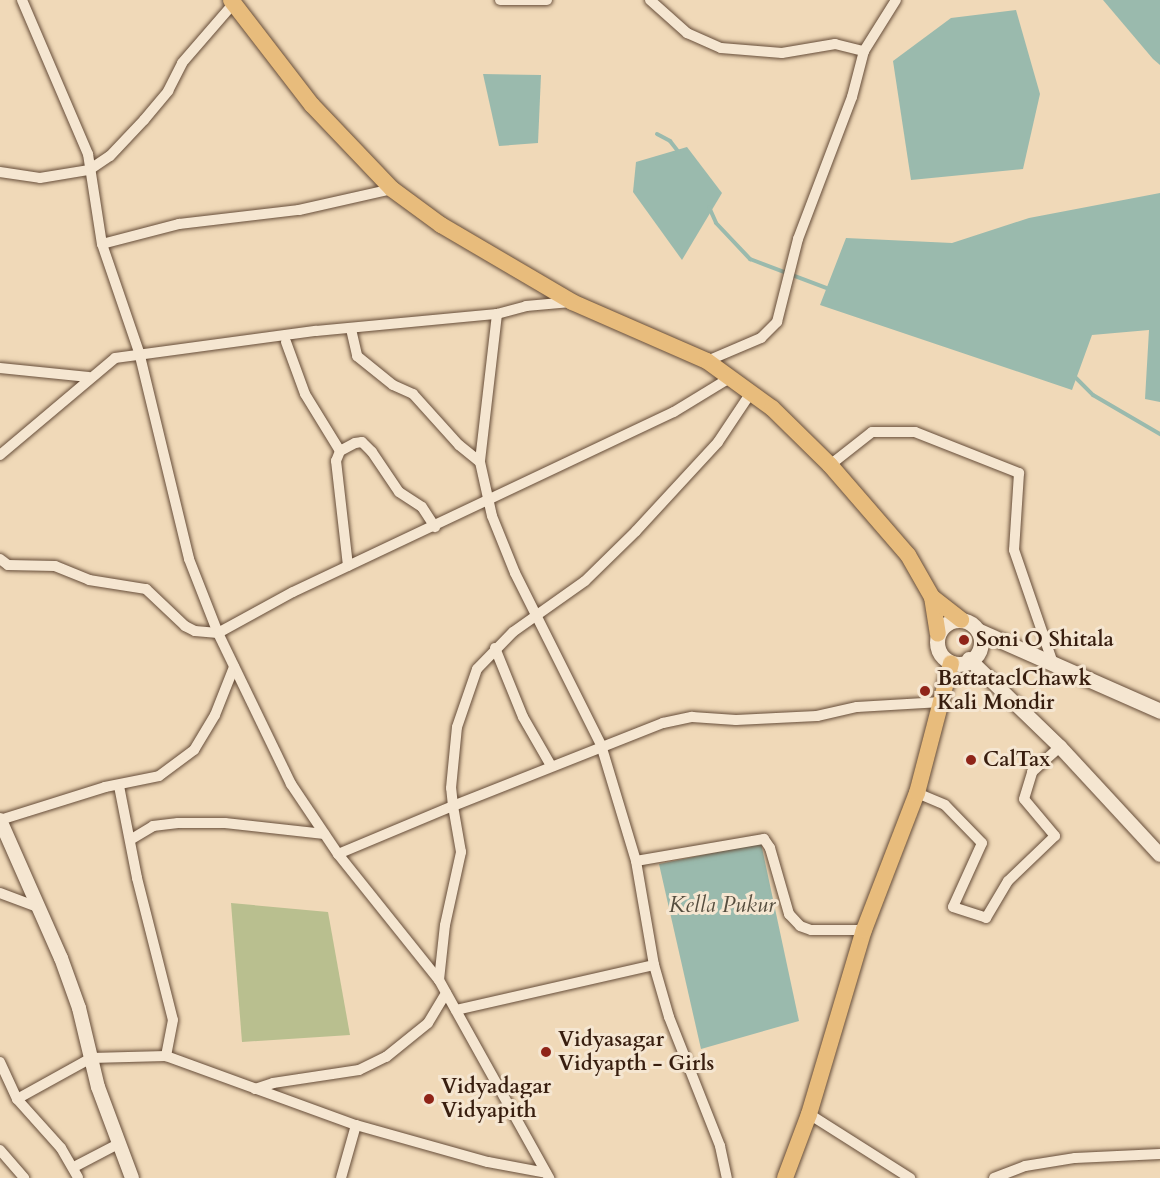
<!DOCTYPE html>
<style>
body{margin:0}
#map{position:relative;width:1160px;height:1178px;overflow:hidden;background:#f0d9b8;font-family:Cardo,serif}
div>[style]{position:absolute}
.green>*{inset:0;background:#b9bf8f}
.water>*{inset:0;background:#9abaad}
.stream>*{height:4px;margin:-2px;padding:0 2px;transform-origin:2px;border-radius:2px;background:#9abaad}
.roads{filter:drop-shadow(0 0 2px #664d39) drop-shadow(0 0 2px #664d39)}
.minor>*{height:10px;margin:-5px;padding:0 5px;transform-origin:5px;border-radius:5px;background:#f5e6d1}
.tertiary>*{height:14px;margin:-7px;padding:0 7px;transform-origin:7px;border-radius:7px;background:#f5e6d1}
.secondary>*{height:15px;margin:-7.5px;padding:0 7.5px;transform-origin:7.5px;border-radius:7.5px;background:#f5e6d1}
.secondary>.ring{margin:-7.5px;padding:0;box-sizing:content-box;background:none;border:15px solid #f5e6d1;border-radius:50%}
.primary>*{height:16px;margin:-8px;padding:0 8px;transform-origin:8px;border-radius:8px;background:#e8bc7c}
.dots>*{width:16px;height:16px;translate:-50% -50%;box-sizing:border-box;border:3px solid #f5e6d1;border-radius:50%}
span{translate:-50% -50%;white-space:nowrap;text-align:center;line-height:1.15;-webkit-text-stroke:6px #f5e6d1;paint-order:stroke}
.poi-label{font-size:21px;color:#381e0f;font-weight:700}
.left{translate:0 -50%;text-align:left}
.water-label{font-size:22px;color:#554d3e;font-style:italic}
</style>
<div id="map">
<div class="green">
<i style="clip-path:polygon(231px 903px,328px 912px,350px 1035px,242px 1042px)"></i>
</div>
<div class="water">
<i style="clip-path:polygon(1103px 0,1160px 0,1160px 65px,1153px 59px)"></i>
<i style="clip-path:polygon(1016px 10px,1040px 94px,1023px 169px,911px 180px,893px 61px,951px 18px)"></i>
<i style="clip-path:polygon(483px 74px,541px 75px,538px 143px,499px 146px)"></i>
<i style="clip-path:polygon(687px 147px,722px 193px,682px 260px,633px 192px,636px 162px)"></i>
<i style="clip-path:polygon(1160px 193px,1160px 402px,1145px 399px,1149px 330px,1092px 335px,1072px 390px,820px 305px,846px 238px,952px 243px,1029px 218px)"></i>
<i style="clip-path:polygon(761px 843px,799px 1021px,701px 1049px,659px 864px)"></i>
</div>
<div class="stream">
<i style="left:657px;top:134px;width:15px;rotate:28deg"></i>
<i style="left:670px;top:141px;width:16px;rotate:52deg"></i>
<i style="left:709px;top:207px;width:17px;rotate:66deg"></i>
<i style="left:716px;top:223px;width:50px;rotate:46.6deg"></i>
<i style="left:750px;top:259px;width:85px;rotate:20.8deg"></i>
<i style="left:1074px;top:376px;width:27px;rotate:45deg"></i>
<i style="left:1093px;top:395px;width:78px;rotate:30.2deg"></i>
</div>
<div class="roads">
<div class="minor">
<i style="left:22px;top:0;width:168px;rotate:66.8deg"></i>
<i style="left:88px;top:154px;width:91px;rotate:81.2deg"></i>
<i style="left:102px;top:244px;width:114px;rotate:71.1deg"></i>
<i style="left:139px;top:352px;width:213px;rotate:76.4deg"></i>
<i style="left:189px;top:559px;width:79px;rotate:68.6deg"></i>
<i style="left:218px;top:633px;width:168px;rotate:64.2deg"></i>
<i style="left:291px;top:784px;width:84px;rotate:56.1deg"></i>
<i style="left:338px;top:854px;width:161px;rotate:51.3deg"></i>
<i style="left:439px;top:980px;width:227px;rotate:60.9deg"></i>
<i style="left:500px;top:0;width:47px"></i>
<i style="left:650px;top:0;width:50px;rotate:41.7deg"></i>
<i style="left:687px;top:33px;width:37px;rotate:24deg"></i>
<i style="left:721px;top:48px;width:61px;rotate:4.7deg"></i>
<i style="left:782px;top:53px;width:54px;rotate:-9.6deg"></i>
<i style="left:835px;top:44px;width:30px;rotate:14deg"></i>
<i style="left:0;top:172px;width:40px;rotate:8.5deg"></i>
<i style="left:40px;top:178px;width:50px;rotate:-9.3deg"></i>
<i style="left:89px;top:170px;width:25px;rotate:-34deg"></i>
<i style="left:110px;top:156px;width:50px;rotate:-46.6deg"></i>
<i style="left:144px;top:120px;width:38px;rotate:-50deg"></i>
<i style="left:168px;top:91px;width:31px;rotate:-63deg"></i>
<i style="left:182px;top:63px;width:79px;rotate:-49.1deg"></i>
<i style="left:102px;top:244px;width:80px;rotate:-14.6deg"></i>
<i style="left:179px;top:224px;width:121px;rotate:-6.7deg"></i>
<i style="left:299px;top:210px;width:95px;rotate:-12.7deg"></i>
<i style="left:497px;top:314px;width:149px;rotate:96.6deg"></i>
<i style="left:480px;top:462px;width:55px;rotate:77.5deg"></i>
<i style="left:492px;top:516px;width:61px;rotate:68deg"></i>
<i style="left:515px;top:573px;width:192px;rotate:63.4deg"></i>
<i style="left:601px;top:745px;width:121px;rotate:73.2deg"></i>
<i style="left:636px;top:861px;width:106px;rotate:80.2deg"></i>
<i style="left:654px;top:965px;width:54px;rotate:73.9deg"></i>
<i style="left:669px;top:1017px;width:139px;rotate:68.4deg"></i>
<i style="left:720px;top:1146px;width:33px;rotate:78deg"></i>
<i style="left:351px;top:329px;width:28px;rotate:77deg"></i>
<i style="left:357px;top:356px;width:46px;rotate:38.9deg"></i>
<i style="left:393px;top:385px;width:22px;rotate:24deg"></i>
<i style="left:413px;top:394px;width:69px;rotate:48deg"></i>
<i style="left:459px;top:445px;width:27px;rotate:39deg"></i>
<i style="left:286px;top:342px;width:55px;rotate:69.9deg"></i>
<i style="left:305px;top:394px;width:67px;rotate:58.4deg"></i>
<i style="left:707px;top:361px;width:59px;rotate:-23.1deg"></i>
<i style="left:761px;top:338px;width:23px;rotate:-45deg"></i>
<i style="left:777px;top:322px;width:86px;rotate:-75.8deg"></i>
<i style="left:798px;top:239px;width:152px;rotate:-69.2deg"></i>
<i style="left:852px;top:97px;width:48px;rotate:-75.4deg"></i>
<i style="left:864px;top:51px;width:60px;rotate:-57.9deg"></i>
<i style="left:0;top:368px;width:89px;rotate:5.8deg"></i>
<i style="left:0;top:455px;width:150px;rotate:-40.1deg"></i>
<i style="left:115px;top:358px;width:203px;rotate:-7.7deg"></i>
<i style="left:316px;top:331px;width:182px;rotate:-5.4deg"></i>
<i style="left:497px;top:314px;width:30px;rotate:-15deg"></i>
<i style="left:526px;top:306px;width:45px;rotate:-5.1deg"></i>
<i style="left:830px;top:465px;width:53px;rotate:-38.2deg"></i>
<i style="left:872px;top:432px;width:43px"></i>
<i style="left:915px;top:432px;width:112px;rotate:21.5deg"></i>
<i style="left:1019px;top:473px;width:77px;rotate:93.7deg"></i>
<i style="left:1014px;top:550px;width:123px;rotate:71deg"></i>
<i style="left:0;top:559px;width:10px;rotate:37deg"></i>
<i style="left:8px;top:565px;width:47px;rotate:1.2deg"></i>
<i style="left:55px;top:566px;width:37px;rotate:22deg"></i>
<i style="left:89px;top:580px;width:58px;rotate:9deg"></i>
<i style="left:146px;top:589px;width:54px;rotate:43.5deg"></i>
<i style="left:185px;top:626px;width:11px;rotate:27deg"></i>
<i style="left:195px;top:631px;width:23px;rotate:5deg"></i>
<i style="left:218px;top:633px;width:85px;rotate:-28.7deg"></i>
<i style="left:293px;top:592px;width:421px;rotate:-25.3deg"></i>
<i style="left:674px;top:412px;width:63px;rotate:-31.4deg"></i>
<i style="left:348px;top:566px;width:106px;rotate:-96.5deg"></i>
<i style="left:336px;top:461px;width:11px;rotate:-68deg"></i>
<i style="left:340px;top:451px;width:17px;rotate:-28deg"></i>
<i style="left:355px;top:443px;width:7px;rotate:-8deg"></i>
<i style="left:362px;top:442px;width:14px;rotate:45deg"></i>
<i style="left:372px;top:452px;width:48px;rotate:56deg"></i>
<i style="left:399px;top:492px;width:27px;rotate:33deg"></i>
<i style="left:422px;top:507px;width:24px;rotate:57deg"></i>
<i style="left:495px;top:648px;width:74px;rotate:67.9deg"></i>
<i style="left:523px;top:717px;width:54px;rotate:60.1deg"></i>
<i style="left:119px;top:786px;width:94px;rotate:78.9deg"></i>
<i style="left:137px;top:878px;width:146px;rotate:75.8deg"></i>
<i style="left:173px;top:1020px;width:37px;rotate:101deg"></i>
<i style="left:917px;top:793px;width:30px;rotate:23deg"></i>
<i style="left:945px;top:805px;width:53px;rotate:45.8deg"></i>
<i style="left:982px;top:843px;width:70px;rotate:114.4deg"></i>
<i style="left:953px;top:907px;width:35px;rotate:18deg"></i>
<i style="left:986px;top:918px;width:43px;rotate:-59.3deg"></i>
<i style="left:1008px;top:881px;width:65px;rotate:-43.8deg"></i>
<i style="left:1055px;top:836px;width:48px;rotate:-130deg"></i>
<i style="left:1024px;top:799px;width:28px;rotate:-73deg"></i>
<i style="left:1032px;top:772px;width:38px;rotate:-42deg"></i>
<i style="left:0;top:820px;width:110px;rotate:-17.4deg"></i>
<i style="left:105px;top:787px;width:55px;rotate:-11.5deg"></i>
<i style="left:159px;top:776px;width:44px;rotate:-36.6deg"></i>
<i style="left:194px;top:750px;width:41px;rotate:-59deg"></i>
<i style="left:215px;top:715px;width:52px;rotate:-68.4deg"></i>
<i style="left:130px;top:840px;width:27px;rotate:-31deg"></i>
<i style="left:153px;top:826px;width:25px;rotate:-7deg"></i>
<i style="left:178px;top:823px;width:47px"></i>
<i style="left:225px;top:823px;width:100px;rotate:6.3deg"></i>
<i style="left:338px;top:854px;width:125px;rotate:-22.7deg"></i>
<i style="left:453px;top:806px;width:18px;rotate:-96deg"></i>
<i style="left:451px;top:788px;width:61px;rotate:-84.4deg"></i>
<i style="left:457px;top:727px;width:61px;rotate:-71deg"></i>
<i style="left:477px;top:669px;width:52px;rotate:-45.8deg"></i>
<i style="left:513px;top:632px;width:88px;rotate:-35.3deg"></i>
<i style="left:585px;top:581px;width:71px;rotate:-44.4deg"></i>
<i style="left:636px;top:531px;width:121px;rotate:-47.3deg"></i>
<i style="left:718px;top:442px;width:58px;rotate:-56.3deg"></i>
<i style="left:636px;top:861px;width:130px;rotate:-9.8deg"></i>
<i style="left:764px;top:839px;width:11px;rotate:56deg"></i>
<i style="left:770px;top:848px;width:69px;rotate:73.9deg"></i>
<i style="left:789px;top:914px;width:16px;rotate:47deg"></i>
<i style="left:800px;top:926px;width:12px;rotate:20deg"></i>
<i style="left:811px;top:930px;width:53px"></i>
<i style="left:0;top:893px;width:43px;rotate:20.6deg"></i>
<i style="left:439px;top:980px;width:55px;rotate:-83.8deg"></i>
<i style="left:445px;top:925px;width:75px;rotate:-77.6deg"></i>
<i style="left:461px;top:852px;width:47px;rotate:-99.9deg"></i>
<i style="left:453px;top:806px;width:226px;rotate:-21.6deg"></i>
<i style="left:663px;top:723px;width:30px;rotate:-12deg"></i>
<i style="left:692px;top:717px;width:44px;rotate:3.9deg"></i>
<i style="left:736px;top:720px;width:81px;rotate:-2.8deg"></i>
<i style="left:817px;top:716px;width:41px;rotate:-12.7deg"></i>
<i style="left:857px;top:707px;width:84px;rotate:-3.4deg"></i>
<i style="left:456px;top:1010px;width:203px;rotate:-12.8deg"></i>
<i style="left:0;top:1062px;width:41px;rotate:65.3deg"></i>
<i style="left:17px;top:1099px;width:66px;rotate:48.1deg"></i>
<i style="left:61px;top:1148px;width:34px;rotate:60deg"></i>
<i style="left:255px;top:1089px;width:19px;rotate:-18deg"></i>
<i style="left:273px;top:1083px;width:87px;rotate:-8.6deg"></i>
<i style="left:359px;top:1070px;width:30px;rotate:-26deg"></i>
<i style="left:386px;top:1057px;width:54px;rotate:-39deg"></i>
<i style="left:428px;top:1023px;width:35px;rotate:-59deg"></i>
<i style="left:17px;top:1099px;width:85px;rotate:-29deg"></i>
<i style="left:91px;top:1058px;width:75px;rotate:-1.5deg"></i>
<i style="left:166px;top:1056px;width:202px;rotate:20deg"></i>
<i style="left:356px;top:1125px;width:137px;rotate:15.7deg"></i>
<i style="left:488px;top:1162px;width:59px;rotate:10.7deg"></i>
<i style="left:809px;top:1114px;width:120px;rotate:32.4deg"></i>
<i style="left:0;top:1150px;width:37px;rotate:49deg"></i>
<i style="left:74px;top:1167px;width:50px;rotate:-27.6deg"></i>
<i style="left:341px;top:1178px;width:55px;rotate:-74.2deg"></i>
<i style="left:994px;top:1178px;width:33px;rotate:-21deg"></i>
<i style="left:1025px;top:1166px;width:51px;rotate:-9.1deg"></i>
<i style="left:1075px;top:1158px;width:85px;rotate:-2.7deg"></i>
</div>
<div class="tertiary">
<i style="left:969px;top:659px;width:127px;rotate:44deg"></i>
<i style="left:1060px;top:747px;width:147px;rotate:47.2deg"></i>
<i style="left:0;top:820px;width:151px;rotate:66.2deg"></i>
<i style="left:61px;top:958px;width:53px;rotate:70.2deg"></i>
<i style="left:79px;top:1008px;width:81px;rotate:76.5deg"></i>
<i style="left:98px;top:1087px;width:97px;rotate:69.5deg"></i>
</div>
<div class="secondary">
<i class="ring" style="left:937px;top:620px;width:29px;height:29px"></i>
<i style="left:979px;top:631px;width:198px;rotate:23.8deg"></i>
</div>
<div class="primary">
<i style="left:231px;top:0;width:133px;rotate:52.4deg"></i>
<i style="left:312px;top:105px;width:116px;rotate:46.4deg"></i>
<i style="left:392px;top:189px;width:61px;rotate:36.3deg"></i>
<i style="left:441px;top:225px;width:152px;rotate:30.4deg"></i>
<i style="left:572px;top:302px;width:147px;rotate:23.6deg"></i>
<i style="left:707px;top:361px;width:80px;rotate:35.9deg"></i>
<i style="left:772px;top:408px;width:81px;rotate:44.5deg"></i>
<i style="left:830px;top:465px;width:119px;rotate:49.1deg"></i>
<i style="left:908px;top:555px;width:48px;rotate:60.3deg"></i>
<i style="left:932px;top:597px;width:37px;rotate:81deg"></i>
<i style="left:932px;top:597px;width:37px;rotate:38deg"></i>
<i style="left:785px;top:1178px;width:68px;rotate:-69.4deg"></i>
<i style="left:809px;top:1114px;width:192px;rotate:-73.4deg"></i>
<i style="left:864px;top:930px;width:147px;rotate:-68.9deg"></i>
<i style="left:917px;top:793px;width:134px;rotate:-75.3deg"></i>
</div>
</div>
<div class="dots">
<i style="left:964px;top:640px;background:#8f2418"></i>
<i style="left:925px;top:691px;background:#8f2418"></i>
<i style="left:971px;top:760px;background:#8f2418"></i>
<i style="left:546px;top:1052px;background:#8f2418"></i>
<i style="left:429px;top:1099px;background:#8f2418"></i>
</div>
<div class="poi-label">
<span class="left" style="left:976px;top:640px">Soni O Shitala</span>
<span class="left" style="left:937px;top:691px">BattataclChawk<br>Kali Mondir</span>
<span class="left" style="left:983px;top:760px">CalTax</span>
<span class="left" style="left:558px;top:1052px">Vidyasagar<br>Vidyapth - Girls</span>
<span class="left" style="left:441px;top:1099px">Vidyadagar<br>Vidyapith</span>
</div>
<div class="water-label">
<span style="left:722px;top:906px">Kella Pukur</span>
</div>
</div>
